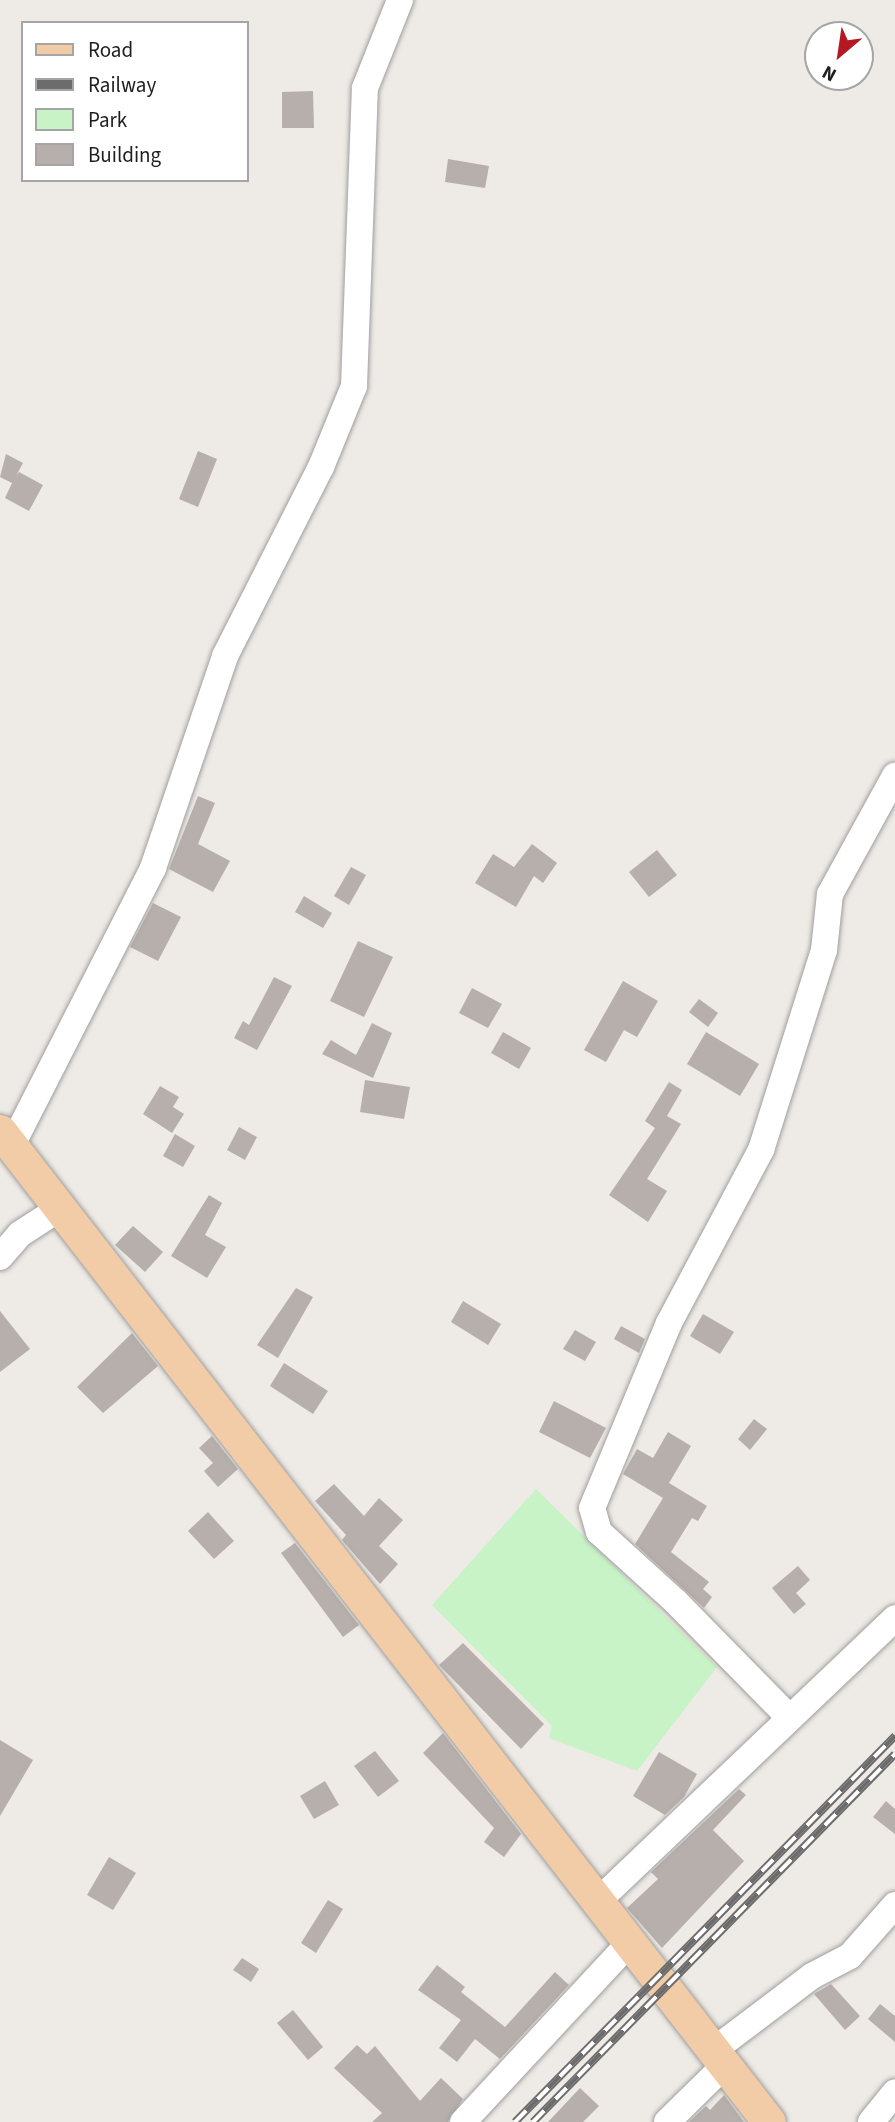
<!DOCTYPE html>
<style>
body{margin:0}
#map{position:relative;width:895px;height:2122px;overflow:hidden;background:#eeeae5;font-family:"Source Sans 3",sans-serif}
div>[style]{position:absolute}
.park>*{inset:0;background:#c7f3c7}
.building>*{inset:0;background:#b7afab}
.roads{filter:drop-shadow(0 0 2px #9f9f9f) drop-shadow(0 0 2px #9f9f9f)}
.minor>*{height:26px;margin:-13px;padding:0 13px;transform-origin:13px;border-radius:13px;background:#fff}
.major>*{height:33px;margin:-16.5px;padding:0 16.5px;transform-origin:16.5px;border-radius:16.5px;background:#f1cca7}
.rail>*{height:8px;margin-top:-4px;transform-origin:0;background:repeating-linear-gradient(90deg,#fff 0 16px,#6c6c6c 0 32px);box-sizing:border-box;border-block:2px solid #6c6c6c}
span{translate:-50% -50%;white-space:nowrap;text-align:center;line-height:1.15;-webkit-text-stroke:5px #fff;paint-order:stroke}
.legend{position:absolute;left:21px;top:21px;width:228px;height:161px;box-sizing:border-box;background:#fff;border:2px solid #a5a5a5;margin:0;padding:9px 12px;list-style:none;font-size:21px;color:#1e1e1e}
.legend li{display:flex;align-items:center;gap:14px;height:35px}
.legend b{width:35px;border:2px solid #a5a5a5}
.north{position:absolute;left:804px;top:21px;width:70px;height:70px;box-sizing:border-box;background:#fff;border:2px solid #a5a5a5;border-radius:50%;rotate:209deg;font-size:19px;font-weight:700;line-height:28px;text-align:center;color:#1e1e1e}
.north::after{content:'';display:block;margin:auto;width:24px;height:32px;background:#b41823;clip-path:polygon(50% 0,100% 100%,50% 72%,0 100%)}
</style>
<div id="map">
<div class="park">
<i style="clip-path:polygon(536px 1489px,717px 1667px,637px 1771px,549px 1738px,552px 1726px,432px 1605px)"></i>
</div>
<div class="building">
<i style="clip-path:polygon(313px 91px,314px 128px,282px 128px,282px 92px)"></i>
<i style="clip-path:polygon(448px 159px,489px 166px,485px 188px,445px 182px)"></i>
<i style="clip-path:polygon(198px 451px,217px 459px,198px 507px,179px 499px)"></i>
<i style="clip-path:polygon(6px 454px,23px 463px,16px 476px,19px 472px,43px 485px,29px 511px,5px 498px,12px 483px,0 477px)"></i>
<i style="clip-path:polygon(198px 796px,215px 803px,198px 844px,230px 861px,213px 892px,169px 869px)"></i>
<i style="clip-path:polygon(532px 844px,557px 863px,543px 883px,534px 876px,516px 907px,475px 883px,493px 854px,514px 867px)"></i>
<i style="clip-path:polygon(657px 850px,677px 875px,649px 897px,629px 872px)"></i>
<i style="clip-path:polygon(351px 867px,366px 875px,349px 905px,334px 896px)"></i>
<i style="clip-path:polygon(304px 896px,332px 913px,323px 928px,295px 912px)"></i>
<i style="clip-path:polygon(153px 903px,181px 917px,158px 961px,130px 947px)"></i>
<i style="clip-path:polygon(358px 941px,393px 957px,364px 1017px,330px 1001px)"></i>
<i style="clip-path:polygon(274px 977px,292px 986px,257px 1050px,234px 1038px,243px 1021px,249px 1025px)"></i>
<i style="clip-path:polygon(623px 981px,658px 1001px,637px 1037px,624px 1030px,606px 1062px,584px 1050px)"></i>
<i style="clip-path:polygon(472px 988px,502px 1004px,488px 1028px,459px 1013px)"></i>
<i style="clip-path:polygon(699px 999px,718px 1013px,708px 1027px,689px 1012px)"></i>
<i style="clip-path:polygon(372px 1023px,392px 1033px,373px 1078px,322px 1054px,331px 1040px,356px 1055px)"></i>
<i style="clip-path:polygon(503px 1032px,531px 1048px,519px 1069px,491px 1053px)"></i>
<i style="clip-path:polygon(706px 1032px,759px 1064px,740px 1096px,687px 1064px)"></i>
<i style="clip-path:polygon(365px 1080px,410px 1087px,404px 1119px,360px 1112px)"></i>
<i style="clip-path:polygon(669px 1082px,682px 1090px,667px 1116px,681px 1124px,647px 1179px,667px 1191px,648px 1222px,609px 1195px,655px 1128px,645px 1121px)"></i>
<i style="clip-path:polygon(160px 1086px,179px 1097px,173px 1107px,184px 1114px,172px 1133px,143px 1114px)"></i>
<i style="clip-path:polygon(239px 1127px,257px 1137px,245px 1160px,227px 1150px)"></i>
<i style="clip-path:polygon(175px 1134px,195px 1146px,183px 1167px,163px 1156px)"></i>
<i style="clip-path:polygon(209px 1195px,222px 1203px,205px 1235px,226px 1247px,207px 1278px,171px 1256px)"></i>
<i style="clip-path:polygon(133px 1226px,163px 1252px,145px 1272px,115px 1245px)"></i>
<i style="clip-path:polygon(296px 1288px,313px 1297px,278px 1358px,257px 1345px)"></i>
<i style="clip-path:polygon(463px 1301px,501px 1324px,488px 1345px,451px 1322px)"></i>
<i style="clip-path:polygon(0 1311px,30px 1349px,0 1372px)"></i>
<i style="clip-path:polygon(703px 1314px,734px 1332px,720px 1354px,690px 1336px)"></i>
<i style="clip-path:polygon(621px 1326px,645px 1339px,639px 1353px,614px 1339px)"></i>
<i style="clip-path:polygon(575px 1330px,596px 1342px,585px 1361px,563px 1349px)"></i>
<i style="clip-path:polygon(132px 1333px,158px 1366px,103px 1413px,77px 1387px)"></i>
<i style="clip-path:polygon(284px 1363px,328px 1391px,313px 1414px,270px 1386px)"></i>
<i style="clip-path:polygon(554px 1401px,606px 1428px,590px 1458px,539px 1432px)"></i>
<i style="clip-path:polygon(754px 1419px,767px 1429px,750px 1450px,738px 1439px)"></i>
<i style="clip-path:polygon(668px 1432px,691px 1446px,669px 1483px,707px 1506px,698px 1521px,692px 1518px,671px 1552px,709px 1582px,703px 1589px,712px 1597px,704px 1608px,635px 1544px,663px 1498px,623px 1474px,637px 1449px,653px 1458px)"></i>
<i style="clip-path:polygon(212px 1436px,238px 1469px,218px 1487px,204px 1471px,213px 1463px,199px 1448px)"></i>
<i style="clip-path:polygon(334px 1484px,364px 1516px,379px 1498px,403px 1520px,379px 1546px,398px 1564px,380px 1584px,342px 1540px,346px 1535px,315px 1501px)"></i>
<i style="clip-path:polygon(208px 1512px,234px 1541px,214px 1559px,188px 1531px)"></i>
<i style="clip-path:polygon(295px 1543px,359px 1625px,343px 1637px,281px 1553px)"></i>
<i style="clip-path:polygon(798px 1566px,810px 1580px,796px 1593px,806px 1604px,794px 1614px,772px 1588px)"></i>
<i style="clip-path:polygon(463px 1643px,544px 1724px,521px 1749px,439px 1665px)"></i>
<i style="clip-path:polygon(443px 1733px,521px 1834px,504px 1857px,484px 1842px,494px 1828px,423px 1753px)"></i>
<i style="clip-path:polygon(0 1740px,33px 1760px,0 1816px)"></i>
<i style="clip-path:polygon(375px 1751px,399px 1781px,378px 1797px,354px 1766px)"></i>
<i style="clip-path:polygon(659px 1752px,697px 1774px,684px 1797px,665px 1815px,633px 1796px)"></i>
<i style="clip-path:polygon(325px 1781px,339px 1805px,314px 1819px,300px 1796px)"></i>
<i style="clip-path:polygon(739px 1789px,746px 1795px,713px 1830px,744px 1861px,662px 1948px,627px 1908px,658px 1879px,651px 1872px)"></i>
<i style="clip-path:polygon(886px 1801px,895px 1809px,895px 1834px,873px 1817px)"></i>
<i style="clip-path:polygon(109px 1857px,136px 1873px,113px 1910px,87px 1895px)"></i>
<i style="clip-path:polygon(328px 1900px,343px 1909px,316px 1953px,301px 1943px)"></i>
<i style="clip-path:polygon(242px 1958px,259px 1969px,251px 1982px,233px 1970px)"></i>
<i style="clip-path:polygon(437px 1965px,465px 1987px,461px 1992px,505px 2027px,555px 1972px,569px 1985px,500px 2059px,475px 2039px,457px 2062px,439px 2048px,461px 2020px,418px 1990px)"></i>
<i style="clip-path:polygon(831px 1984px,860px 2016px,845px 2030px,814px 1994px)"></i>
<i style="clip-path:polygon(880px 2004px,895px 2016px,895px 2042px,868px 2019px)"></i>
<i style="clip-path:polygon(293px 2010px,323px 2047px,308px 2060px,277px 2023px)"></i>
<i style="clip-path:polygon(357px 2045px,367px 2054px,375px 2046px,420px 2101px,441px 2078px,463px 2099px,448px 2122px,372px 2122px,382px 2113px,334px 2068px)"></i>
<i style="clip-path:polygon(580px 2088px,599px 2106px,583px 2122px,548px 2122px)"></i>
<i style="clip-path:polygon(724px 2095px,744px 2122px,689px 2122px,706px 2106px,710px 2110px)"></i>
</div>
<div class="roads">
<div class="minor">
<i style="left:12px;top:1145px;width:311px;rotate:-63deg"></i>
<i style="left:153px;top:868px;width:224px;rotate:-71.2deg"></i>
<i style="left:225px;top:656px;width:212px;rotate:-63.1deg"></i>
<i style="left:321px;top:467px;width:87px;rotate:-67.8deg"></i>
<i style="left:354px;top:386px;width:298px;rotate:-87.9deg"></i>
<i style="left:365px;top:88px;width:95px;rotate:-68.3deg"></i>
<i style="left:0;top:1257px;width:30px;rotate:-49deg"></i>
<i style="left:20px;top:1234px;width:48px;rotate:-33deg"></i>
<i style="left:788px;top:1716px;width:160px;rotate:-134.5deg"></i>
<i style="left:676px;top:1602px;width:104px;rotate:-137.7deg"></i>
<i style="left:599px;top:1532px;width:25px;rotate:-106deg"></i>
<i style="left:592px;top:1508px;width:200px;rotate:-67.4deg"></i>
<i style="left:669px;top:1323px;width:196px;rotate:-62deg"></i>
<i style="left:761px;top:1150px;width:210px;rotate:-72.5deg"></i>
<i style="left:824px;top:950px;width:56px;rotate:-83.9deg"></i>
<i style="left:830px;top:894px;width:135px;rotate:-61.2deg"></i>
<i style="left:598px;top:1901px;width:410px;rotate:-43.6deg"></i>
<i style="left:714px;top:2050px;width:123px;rotate:-37.1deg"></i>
<i style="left:812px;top:1976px;width:43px;rotate:-27.8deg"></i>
<i style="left:850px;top:1956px;width:68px;rotate:-48.6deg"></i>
<i style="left:463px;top:2122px;width:246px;rotate:-47.1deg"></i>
<i style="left:667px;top:2122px;width:83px;rotate:-44.5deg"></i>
<i style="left:871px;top:2122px;width:38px;rotate:-51deg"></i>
</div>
<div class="major">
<i style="left:0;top:1131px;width:1254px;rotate:52.19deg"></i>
</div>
</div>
<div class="rail">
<i style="left:515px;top:2122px;width:542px;rotate:-45.45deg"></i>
<i style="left:533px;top:2122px;width:516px;rotate:-45.47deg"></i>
</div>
<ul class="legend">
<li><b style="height:9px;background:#f1cca7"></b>Road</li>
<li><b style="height:9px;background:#6c6c6c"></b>Railway</li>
<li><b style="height:19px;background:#c7f3c7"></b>Park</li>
<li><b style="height:19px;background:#b7afab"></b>Building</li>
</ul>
<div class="north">N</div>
</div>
